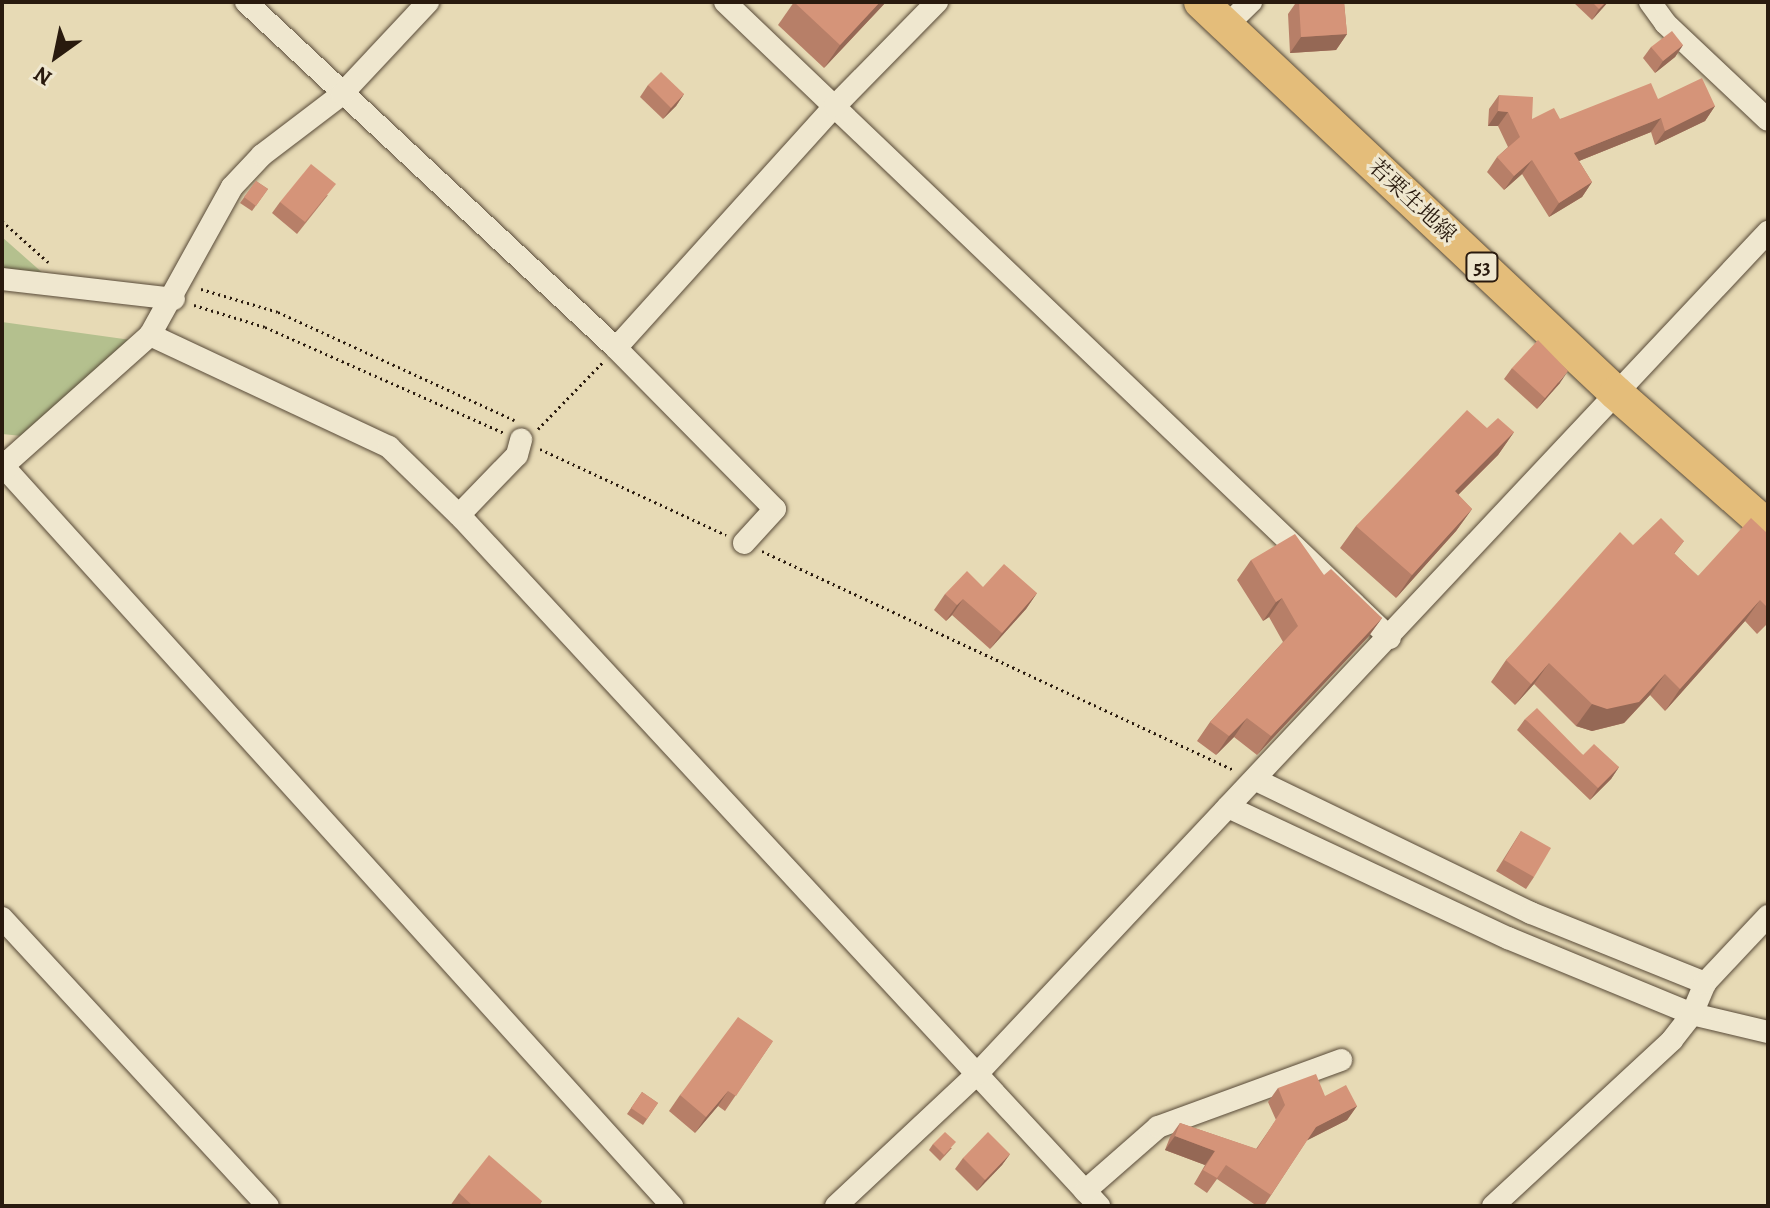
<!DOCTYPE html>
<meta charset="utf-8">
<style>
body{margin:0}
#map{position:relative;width:1770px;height:1208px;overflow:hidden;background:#e7dab5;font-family:Alegreya,"Noto Serif JP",serif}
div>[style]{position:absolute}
.green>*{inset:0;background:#b4c08e}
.path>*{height:3px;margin-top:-1.5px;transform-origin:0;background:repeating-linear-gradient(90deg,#291a0e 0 2px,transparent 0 6px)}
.roads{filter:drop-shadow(0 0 2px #584a38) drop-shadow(0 0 2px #584a38)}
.street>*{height:22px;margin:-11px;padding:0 11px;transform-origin:11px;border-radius:11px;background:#efe7cf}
.secondary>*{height:30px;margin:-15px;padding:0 15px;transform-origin:15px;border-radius:15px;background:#efe7cf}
.primary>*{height:34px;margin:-17px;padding:0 17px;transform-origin:17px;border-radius:17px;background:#e4bd7a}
.wall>*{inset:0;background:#b77f68}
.shaded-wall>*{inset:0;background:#956855}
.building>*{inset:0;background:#d59479}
span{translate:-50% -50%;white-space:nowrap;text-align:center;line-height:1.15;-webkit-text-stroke:6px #efe7cf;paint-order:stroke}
.shield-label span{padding:2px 6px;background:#efe7cf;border:2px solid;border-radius:6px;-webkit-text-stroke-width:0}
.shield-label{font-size:20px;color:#291a0e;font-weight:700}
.street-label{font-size:22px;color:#291a0e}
.frame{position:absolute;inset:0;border:4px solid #291a0e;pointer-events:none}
.north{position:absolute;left:16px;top:16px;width:80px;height:80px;-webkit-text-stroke:6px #efe7cf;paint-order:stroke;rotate:213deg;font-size:22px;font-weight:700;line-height:32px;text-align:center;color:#291a0e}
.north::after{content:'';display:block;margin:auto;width:28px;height:36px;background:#291a0e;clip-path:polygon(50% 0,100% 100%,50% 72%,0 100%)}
</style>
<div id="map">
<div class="green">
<i style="clip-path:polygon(2px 237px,45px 275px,2px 268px)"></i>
<i style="clip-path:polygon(2px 322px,131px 340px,22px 436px,2px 434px)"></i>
</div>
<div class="path">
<i style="left:2px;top:221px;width:62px;rotate:41.7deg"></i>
<i style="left:201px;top:289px;width:80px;rotate:16.6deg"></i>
<i style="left:278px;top:312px;width:260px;rotate:24.6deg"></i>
<i style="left:194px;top:305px;width:74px;rotate:17.2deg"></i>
<i style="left:265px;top:327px;width:261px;rotate:23.9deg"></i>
<i style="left:538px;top:429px;width:93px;rotate:-45.9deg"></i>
<i style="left:540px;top:449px;width:205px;rotate:24.8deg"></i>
<i style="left:762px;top:551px;width:520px;rotate:24.89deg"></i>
</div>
<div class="roads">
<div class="street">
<i style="left:246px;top:2px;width:507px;rotate:43.08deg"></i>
<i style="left:616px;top:348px;width:226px;rotate:45.4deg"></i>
<i style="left:775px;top:509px;width:46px;rotate:132.4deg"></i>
<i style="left:725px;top:2px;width:920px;rotate:43.72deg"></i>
<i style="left:1650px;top:2px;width:26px;rotate:54deg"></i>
<i style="left:1665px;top:23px;width:141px;rotate:43.3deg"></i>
<i style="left:1226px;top:26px;width:35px;rotate:-44deg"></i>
<i style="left:2px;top:279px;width:173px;rotate:6.6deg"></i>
<i style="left:150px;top:335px;width:264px;rotate:25.1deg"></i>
<i style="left:389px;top:447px;width:102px;rotate:44.2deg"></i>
<i style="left:462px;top:518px;width:938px;rotate:47.2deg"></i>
<i style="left:616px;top:348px;width:326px;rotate:-47.9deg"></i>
<i style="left:835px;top:106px;width:146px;rotate:-45.6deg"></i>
<i style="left:3px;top:466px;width:998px;rotate:47.88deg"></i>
<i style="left:2px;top:467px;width:198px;rotate:-41.7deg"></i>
<i style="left:150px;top:335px;width:169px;rotate:-61deg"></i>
<i style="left:232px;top:187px;width:44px;rotate:-46.8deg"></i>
<i style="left:262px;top:155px;width:101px;rotate:-37.3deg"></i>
<i style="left:342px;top:94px;width:126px;rotate:-46.9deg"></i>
<i style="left:459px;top:515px;width:83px;rotate:-46deg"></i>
<i style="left:517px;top:455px;width:16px;rotate:-75deg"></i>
<i style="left:1256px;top:780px;width:305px;rotate:25.8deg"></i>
<i style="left:1531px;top:913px;width:188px;rotate:21.9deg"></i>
<i style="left:1228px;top:807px;width:309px;rotate:25.1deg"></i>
<i style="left:1508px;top:938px;width:199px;rotate:22.4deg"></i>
<i style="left:1692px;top:1014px;width:78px;rotate:13.3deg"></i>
<i style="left:2px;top:918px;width:392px;rotate:47.3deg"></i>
<i style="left:1085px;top:1191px;width:97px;rotate:-41.2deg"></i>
<i style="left:1158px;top:1127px;width:195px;rotate:-20.1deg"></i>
<i style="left:836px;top:1206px;width:192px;rotate:-43.1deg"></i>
<i style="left:976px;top:1075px;width:1157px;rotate:-46.79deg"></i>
<i style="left:1493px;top:1206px;width:244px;rotate:-42.8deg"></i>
<i style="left:1672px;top:1040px;width:33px;rotate:-52deg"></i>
<i style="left:1692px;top:1014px;width:34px;rotate:-67deg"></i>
<i style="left:1705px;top:983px;width:92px;rotate:-46.8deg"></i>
</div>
<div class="secondary">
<i style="left:2px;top:465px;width:1px;rotate:45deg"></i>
</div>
<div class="primary">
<i style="left:1201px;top:2px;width:570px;rotate:43.29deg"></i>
<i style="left:1616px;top:393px;width:203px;rotate:41.4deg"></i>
</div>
</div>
<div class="wall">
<i style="clip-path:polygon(794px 2px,886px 2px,824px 68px,778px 25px)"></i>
<i style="clip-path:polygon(1295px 2px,1344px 2px,1347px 34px,1336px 50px,1290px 53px,1288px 14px,1295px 4px)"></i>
<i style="clip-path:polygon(1573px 2px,1608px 2px,1592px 20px)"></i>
<i style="clip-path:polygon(1683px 45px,1675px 57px,1655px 73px,1643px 58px,1651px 47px)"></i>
<i style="clip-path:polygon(648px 85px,684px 94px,676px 106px,663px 119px,640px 97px)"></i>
<i style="clip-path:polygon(1499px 95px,1532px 119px,1560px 119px,1658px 99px,1715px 106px,1705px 121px,1655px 145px,1651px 132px,1579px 161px,1592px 182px,1582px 197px,1549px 217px,1522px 174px,1504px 190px,1487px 172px,1497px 157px,1508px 147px,1498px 126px,1488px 126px,1489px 109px)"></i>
<i style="clip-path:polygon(256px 181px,268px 189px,252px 211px,240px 203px)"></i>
<i style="clip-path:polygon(328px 195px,297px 234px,272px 213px,280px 202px)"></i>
<i style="clip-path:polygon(1512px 368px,1560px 383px,1537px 409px,1504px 379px)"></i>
<i style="clip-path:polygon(1487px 428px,1514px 432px,1498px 455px,1458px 495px,1472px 509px,1456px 531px,1396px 598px,1340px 548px,1356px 526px)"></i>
<i style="clip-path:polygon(1768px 534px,1768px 623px,1757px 634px,1745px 621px,1665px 711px,1650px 695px,1624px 723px,1592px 731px,1576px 726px,1534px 684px,1515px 705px,1491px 682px,1506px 660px,1633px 545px,1684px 541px,1674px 554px,1698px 576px)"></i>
<i style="clip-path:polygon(1251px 560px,1324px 575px,1382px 618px,1368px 637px,1257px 755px,1234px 737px,1216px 755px,1197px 741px,1210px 722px,1283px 642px,1269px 617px,1263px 621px,1237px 580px)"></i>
<i style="clip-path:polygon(1037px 593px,1026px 609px,990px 649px,952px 615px,946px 621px,934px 610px,945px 594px)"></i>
<i style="clip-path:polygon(1525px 719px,1583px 755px,1619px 767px,1611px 779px,1590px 800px,1517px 730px)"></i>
<i style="clip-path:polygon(1521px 831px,1534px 877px,1526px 889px,1496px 871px)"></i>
<i style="clip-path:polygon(773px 1041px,725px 1111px,718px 1106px,695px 1133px,669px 1111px,680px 1095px)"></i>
<i style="clip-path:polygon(1278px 1088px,1325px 1096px,1357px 1106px,1347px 1120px,1307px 1140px,1264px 1206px,1257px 1206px,1217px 1179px,1207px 1193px,1194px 1184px,1205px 1165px,1165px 1150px,1170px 1137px,1180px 1123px,1256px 1149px,1276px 1120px,1268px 1102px)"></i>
<i style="clip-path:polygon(642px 1092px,658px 1103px,643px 1125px,627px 1114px)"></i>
<i style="clip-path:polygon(933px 1144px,952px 1148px,940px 1161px,929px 1150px)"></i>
<i style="clip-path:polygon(1010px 1154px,1002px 1165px,977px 1191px,955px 1169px,963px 1158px)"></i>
<i style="clip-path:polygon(459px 1193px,542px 1201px,539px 1206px,450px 1206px)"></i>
</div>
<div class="shaded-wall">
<i style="clip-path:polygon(880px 2px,886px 2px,824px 68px,840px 45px)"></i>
<i style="clip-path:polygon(1606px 2px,1608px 2px,1592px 20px,1599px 9px)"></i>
<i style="clip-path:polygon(1347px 34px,1336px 50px,1290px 53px,1301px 37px)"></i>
<i style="clip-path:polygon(1683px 45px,1675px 57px,1655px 73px,1663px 61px)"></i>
<i style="clip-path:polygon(684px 94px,676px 106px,663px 119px,671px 108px)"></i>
<i style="clip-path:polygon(1715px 106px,1705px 121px,1655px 145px,1665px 131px)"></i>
<i style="clip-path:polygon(1498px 111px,1508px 112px,1498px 126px,1488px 126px)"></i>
<i style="clip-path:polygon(1661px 118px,1651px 132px,1564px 167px,1574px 153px)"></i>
<i style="clip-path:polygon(1532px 160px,1522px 174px,1504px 190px,1514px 176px)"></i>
<i style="clip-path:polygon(1592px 182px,1582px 197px,1549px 217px,1559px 203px)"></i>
<i style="clip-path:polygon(1568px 371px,1560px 383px,1537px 409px,1545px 398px)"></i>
<i style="clip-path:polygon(1514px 432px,1498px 455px,1439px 514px,1455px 491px)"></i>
<i style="clip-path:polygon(1472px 509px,1456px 531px,1396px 598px,1412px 575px)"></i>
<i style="clip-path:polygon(1037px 593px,1026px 609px,990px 649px,1002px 633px)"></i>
<i style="clip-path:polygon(1282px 598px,1269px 617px,1263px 621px,1276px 602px)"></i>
<i style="clip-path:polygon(963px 599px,952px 615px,946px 621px,957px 605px)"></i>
<i style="clip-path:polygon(1760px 600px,1745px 621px,1665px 711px,1680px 689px)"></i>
<i style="clip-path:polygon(1382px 618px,1368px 637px,1257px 755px,1271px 736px)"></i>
<i style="clip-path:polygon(1549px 663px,1534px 684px,1515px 705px,1531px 684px)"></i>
<i style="clip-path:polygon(1665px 674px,1650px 695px,1624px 723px,1592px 731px,1576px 726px,1592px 704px)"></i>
<i style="clip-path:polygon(1247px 718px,1234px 737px,1216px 755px,1229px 736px)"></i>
<i style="clip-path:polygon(1619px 767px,1611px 779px,1590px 800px,1598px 788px)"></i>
<i style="clip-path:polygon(728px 1091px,718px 1106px,695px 1133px,706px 1117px)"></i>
<i style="clip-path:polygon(1357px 1106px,1347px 1120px,1306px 1141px,1316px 1127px)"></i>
<i style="clip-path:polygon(1175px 1136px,1215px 1151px,1205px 1165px,1165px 1150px)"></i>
<i style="clip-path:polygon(1010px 1154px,1002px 1165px,977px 1191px,985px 1180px)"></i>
</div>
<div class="building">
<i style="clip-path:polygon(794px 2px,880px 2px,840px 45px)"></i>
<i style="clip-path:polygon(1299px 2px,1344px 2px,1347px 34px,1301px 37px)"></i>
<i style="clip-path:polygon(1592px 2px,1606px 2px,1599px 9px)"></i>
<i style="clip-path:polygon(1672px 31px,1683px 45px,1663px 61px,1651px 47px)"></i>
<i style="clip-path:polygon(661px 72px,684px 94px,671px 108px,648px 85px)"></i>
<i style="clip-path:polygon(1702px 78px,1715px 106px,1665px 131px,1661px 118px,1574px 153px,1592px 182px,1559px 203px,1532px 160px,1514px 176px,1497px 157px,1520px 137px,1508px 112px,1498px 111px,1499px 95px,1533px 97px,1532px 119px,1554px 108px,1560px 119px,1651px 83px,1658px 99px)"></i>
<i style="clip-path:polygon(311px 164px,336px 184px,305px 222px,280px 202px)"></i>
<i style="clip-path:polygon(256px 181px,268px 189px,256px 206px,244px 197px)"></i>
<i style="clip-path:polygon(1538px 340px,1568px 371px,1545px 398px,1512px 368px)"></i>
<i style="clip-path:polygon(1467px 410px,1487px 428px,1498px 418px,1514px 432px,1455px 491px,1472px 509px,1412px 575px,1356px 526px)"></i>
<i style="clip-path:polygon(1661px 518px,1684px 541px,1674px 553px,1698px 576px,1751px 518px,1768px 534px,1768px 608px,1760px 600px,1680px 689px,1665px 674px,1639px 702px,1607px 709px,1592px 704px,1549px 663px,1531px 684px,1506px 660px,1620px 532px,1633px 545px)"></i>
<i style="clip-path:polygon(1295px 534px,1324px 575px,1331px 569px,1382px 618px,1271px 736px,1247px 718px,1229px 736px,1210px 722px,1298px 626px,1282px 598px,1276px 602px,1251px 560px)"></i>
<i style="clip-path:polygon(1004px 564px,1037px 593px,1002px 633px,963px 599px,957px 605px,945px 594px,967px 571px,983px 587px)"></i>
<i style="clip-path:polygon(1537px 708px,1583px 755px,1594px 744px,1619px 767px,1598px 788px,1525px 719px)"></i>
<i style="clip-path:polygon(1521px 831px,1551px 848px,1534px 877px,1504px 860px)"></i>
<i style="clip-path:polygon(738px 1017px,773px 1041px,736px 1096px,728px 1091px,706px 1117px,680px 1095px)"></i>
<i style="clip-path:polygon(1316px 1074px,1325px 1096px,1346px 1085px,1357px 1106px,1316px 1127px,1271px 1195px,1226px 1165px,1217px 1178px,1203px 1170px,1215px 1151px,1175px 1136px,1180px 1123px,1257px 1149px,1285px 1105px,1278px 1088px)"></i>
<i style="clip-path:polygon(642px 1092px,658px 1103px,647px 1119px,631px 1108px)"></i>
<i style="clip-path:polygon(945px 1132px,956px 1142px,944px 1155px,933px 1144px)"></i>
<i style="clip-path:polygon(988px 1132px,1010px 1154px,985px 1180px,963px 1158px)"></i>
<i style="clip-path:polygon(489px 1155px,542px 1201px,538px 1206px,473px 1206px,459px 1193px)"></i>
</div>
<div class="shield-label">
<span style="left:1482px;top:267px">53</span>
</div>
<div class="street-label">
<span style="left:1412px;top:201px;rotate:43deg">若栗生地線</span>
</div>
<div class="frame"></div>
<div class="north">N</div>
</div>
